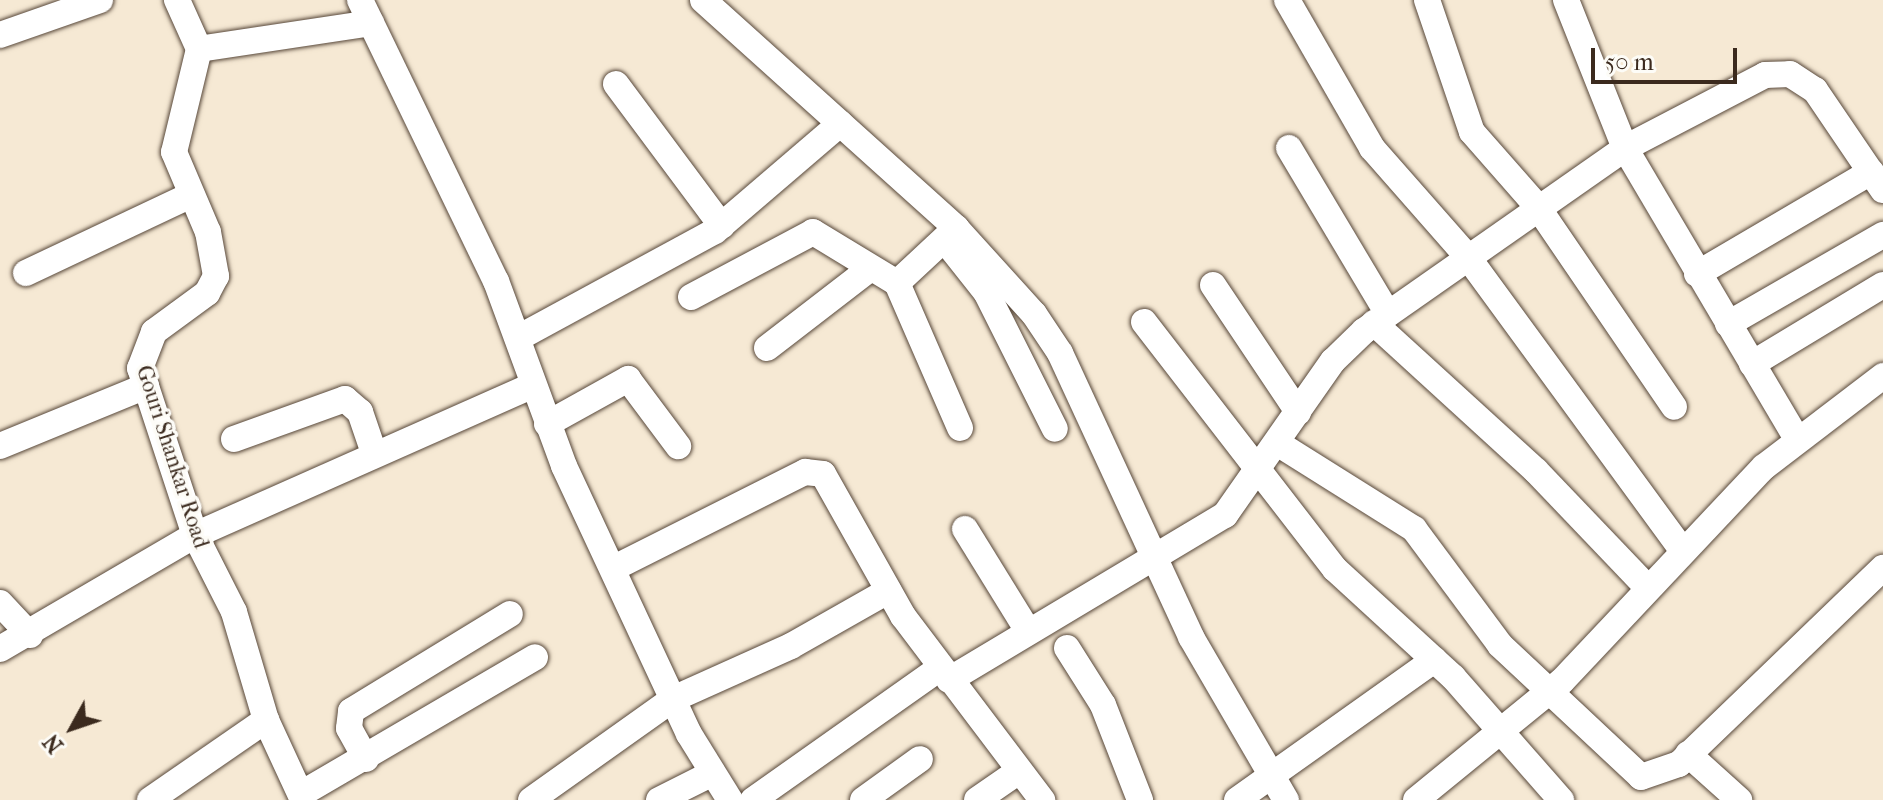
<!DOCTYPE html>
<style>
body{margin:0}
#map{position:relative;width:1883px;height:800px;overflow:hidden;background:#f6e9d4;font-family:"IM FELL French Canon",serif}
div>[style]{position:absolute}
.roads{filter:drop-shadow(0 0 2px #574739) drop-shadow(0 0 2px #574739)}
.minor>*{height:26px;margin:-13px;padding:0 13px;transform-origin:13px;border-radius:13px;background:#fff}
span{translate:-50% -50%;white-space:nowrap;text-align:center;line-height:1.15;-webkit-text-stroke:7px #fdfcf7;paint-order:stroke}
.street-label{font-size:22px;color:#3b2a1e}
.north{position:absolute;left:32px;top:688px;width:80px;height:80px;-webkit-text-stroke:6px #fdfcf7;paint-order:stroke;rotate:230deg;font-size:22px;font-weight:700;line-height:32px;text-align:center;color:#3b2a1e}
.north::after{content:'';display:block;margin:auto;width:28px;height:36px;background:#3b2a1e;clip-path:polygon(50% 0,100% 100%,50% 72%,0 100%)}
.scale{position:absolute;left:1591px;top:48px;width:146px;height:36px;box-sizing:border-box;border:4px solid #3b2a1e;border-top:0;padding-left:10px;font-size:24px;line-height:28px;white-space:nowrap;color:#3b2a1e;-webkit-text-stroke:6px #fdfcf7;paint-order:stroke}
</style>
<div id="map">
<div class="roads">
<div class="minor">
<i style="left:177px;top:0;width:54px;rotate:65.8deg"></i>
<i style="left:199px;top:49px;width:106px;rotate:103.6deg"></i>
<i style="left:174px;top:152px;width:87px;rotate:67deg"></i>
<i style="left:208px;top:232px;width:45px;rotate:79.7deg"></i>
<i style="left:216px;top:276px;width:19px;rotate:118deg"></i>
<i style="left:207px;top:293px;width:66px;rotate:143.7deg"></i>
<i style="left:154px;top:332px;width:39px;rotate:111deg"></i>
<i style="left:140px;top:368px;width:176px;rotate:71.8deg"></i>
<i style="left:195px;top:535px;width:86px;rotate:63.1deg"></i>
<i style="left:234px;top:612px;width:113px;rotate:73.5deg"></i>
<i style="left:266px;top:720px;width:88px;rotate:65.2deg"></i>
<i style="left:360px;top:0;width:312px;rotate:64.2deg"></i>
<i style="left:496px;top:281px;width:197px;rotate:69.8deg"></i>
<i style="left:564px;top:466px;width:296px;rotate:65deg"></i>
<i style="left:689px;top:734px;width:78px;rotate:58.2deg"></i>
<i style="left:703px;top:0;width:341px;rotate:42deg"></i>
<i style="left:956px;top:228px;width:116px;rotate:47.8deg"></i>
<i style="left:1034px;top:314px;width:47px;rotate:56.3deg"></i>
<i style="left:1060px;top:353px;width:313px;rotate:65.2deg"></i>
<i style="left:1191px;top:637px;width:189px;rotate:59.8deg"></i>
<i style="left:1287px;top:0;width:171px;rotate:60.1deg"></i>
<i style="left:1372px;top:148px;width:144px;rotate:48.7deg"></i>
<i style="left:1467px;top:256px;width:364px;rotate:53.8deg"></i>
<i style="left:1427px;top:0;width:139px;rotate:71.2deg"></i>
<i style="left:1472px;top:132px;width:98px;rotate:48.7deg"></i>
<i style="left:1537px;top:206px;width:243px;rotate:55.7deg"></i>
<i style="left:1566px;top:0;width:159px;rotate:68.3deg"></i>
<i style="left:1625px;top:148px;width:339px;rotate:59.4deg"></i>
<i style="left:0;top:35px;width:106px;rotate:-19.3deg"></i>
<i style="left:199px;top:49px;width:174px;rotate:-8.6deg"></i>
<i style="left:616px;top:84px;width:177px;rotate:53.3deg"></i>
<i style="left:1289px;top:148px;width:193px;rotate:59.2deg"></i>
<i style="left:947px;top:243px;width:63px;rotate:51.5deg"></i>
<i style="left:986px;top:292px;width:153px;rotate:63.3deg"></i>
<i style="left:26px;top:273px;width:183px;rotate:-25.3deg"></i>
<i style="left:1697px;top:274px;width:202px;rotate:-30.4deg"></i>
<i style="left:897px;top:283px;width:158px;rotate:66.5deg"></i>
<i style="left:1213px;top:285px;width:153px;rotate:56.2deg"></i>
<i style="left:691px;top:297px;width:138px;rotate:-28deg"></i>
<i style="left:813px;top:232px;width:98px;rotate:31.3deg"></i>
<i style="left:897px;top:283px;width:81px;rotate:-43deg"></i>
<i style="left:1144px;top:322px;width:312px;rotate:52.3deg"></i>
<i style="left:1335px;top:569px;width:160px;rotate:42.5deg"></i>
<i style="left:1453px;top:677px;width:164px;rotate:48.7deg"></i>
<i style="left:1374px;top:323px;width:219px;rotate:42.4deg"></i>
<i style="left:1536px;top:471px;width:161px;rotate:46.3deg"></i>
<i style="left:1728px;top:324px;width:179px;rotate:-29.9deg"></i>
<i style="left:518px;top:338px;width:224px;rotate:-28.5deg"></i>
<i style="left:715px;top:231px;width:165px;rotate:-40.6deg"></i>
<i style="left:767px;top:348px;width:131px;rotate:-37.6deg"></i>
<i style="left:1752px;top:364px;width:153px;rotate:-31.1deg"></i>
<i style="left:547px;top:424px;width:93px;rotate:-29.1deg"></i>
<i style="left:628px;top:379px;width:84px;rotate:53.3deg"></i>
<i style="left:234px;top:439px;width:118px;rotate:-19.8deg"></i>
<i style="left:345px;top:399px;width:20px;rotate:41deg"></i>
<i style="left:360px;top:412px;width:43px;rotate:71.1deg"></i>
<i style="left:1277px;top:443px;width:162px;rotate:32.1deg"></i>
<i style="left:1414px;top:529px;width:144px;rotate:53.4deg"></i>
<i style="left:1500px;top:645px;width:193px;rotate:43.1deg"></i>
<i style="left:1641px;top:777px;width:40px;rotate:-18.9deg"></i>
<i style="left:1679px;top:764px;width:283px;rotate:-43.9deg"></i>
<i style="left:0;top:446px;width:158px;rotate:-22.3deg"></i>
<i style="left:965px;top:529px;width:120px;rotate:58.3deg"></i>
<i style="left:616px;top:567px;width:212px;rotate:-26.7deg"></i>
<i style="left:805px;top:472px;width:18px;rotate:6deg"></i>
<i style="left:823px;top:474px;width:163px;rotate:60.6deg"></i>
<i style="left:903px;top:616px;width:231px;rotate:52.9deg"></i>
<i style="left:0;top:603px;width:44px;rotate:46.8deg"></i>
<i style="left:1067px;top:648px;width:67px;rotate:57.7deg"></i>
<i style="left:1103px;top:705px;width:102px;rotate:68.7deg"></i>
<i style="left:0;top:649px;width:226px;rotate:-30.3deg"></i>
<i style="left:195px;top:535px;width:368px;rotate:-23.9deg"></i>
<i style="left:949px;top:680px;width:322px;rotate:-30.9deg"></i>
<i style="left:1225px;top:515px;width:188px;rotate:-55deg"></i>
<i style="left:1333px;top:361px;width:43px;rotate:-44.1deg"></i>
<i style="left:1364px;top:331px;width:319px;rotate:-35deg"></i>
<i style="left:1625px;top:148px;width:158px;rotate:-27.5deg"></i>
<i style="left:1765px;top:75px;width:25px;rotate:-2deg"></i>
<i style="left:1790px;top:74px;width:30px;rotate:33deg"></i>
<i style="left:1815px;top:90px;width:121px;rotate:55.8deg"></i>
<i style="left:1688px;top:754px;width:69px;rotate:42deg"></i>
<i style="left:366px;top:759px;width:35px;rotate:-119deg"></i>
<i style="left:349px;top:728px;width:17px;rotate:-83deg"></i>
<i style="left:351px;top:711px;width:186px;rotate:-31.4deg"></i>
<i style="left:301px;top:794px;width:271px;rotate:-30.3deg"></i>
<i style="left:150px;top:800px;width:141px;rotate:-34.6deg"></i>
<i style="left:531px;top:800px;width:174px;rotate:-35.4deg"></i>
<i style="left:673px;top:699px;width:129px;rotate:-24.2deg"></i>
<i style="left:791px;top:646px;width:112px;rotate:-29.6deg"></i>
<i style="left:659px;top:800px;width:60px;rotate:-26.6deg"></i>
<i style="left:753px;top:800px;width:229px;rotate:-35.2deg"></i>
<i style="left:863px;top:800px;width:70px;rotate:-35.7deg"></i>
<i style="left:977px;top:800px;width:51px;rotate:-34.6deg"></i>
<i style="left:1237px;top:800px;width:242px;rotate:-35.4deg"></i>
<i style="left:1416px;top:800px;width:188px;rotate:-39.2deg"></i>
<i style="left:1562px;top:681px;width:294px;rotate:-46.7deg"></i>
<i style="left:1764px;top:467px;width:150px;rotate:-37.4deg"></i>
</div>
</div>
<div class="street-label">
<span style="left:172px;top:457px;rotate:72deg">Gouri Shankar Road</span>
</div>
<div class="north">N</div>
<div class="scale">50 m</div>
</div>
